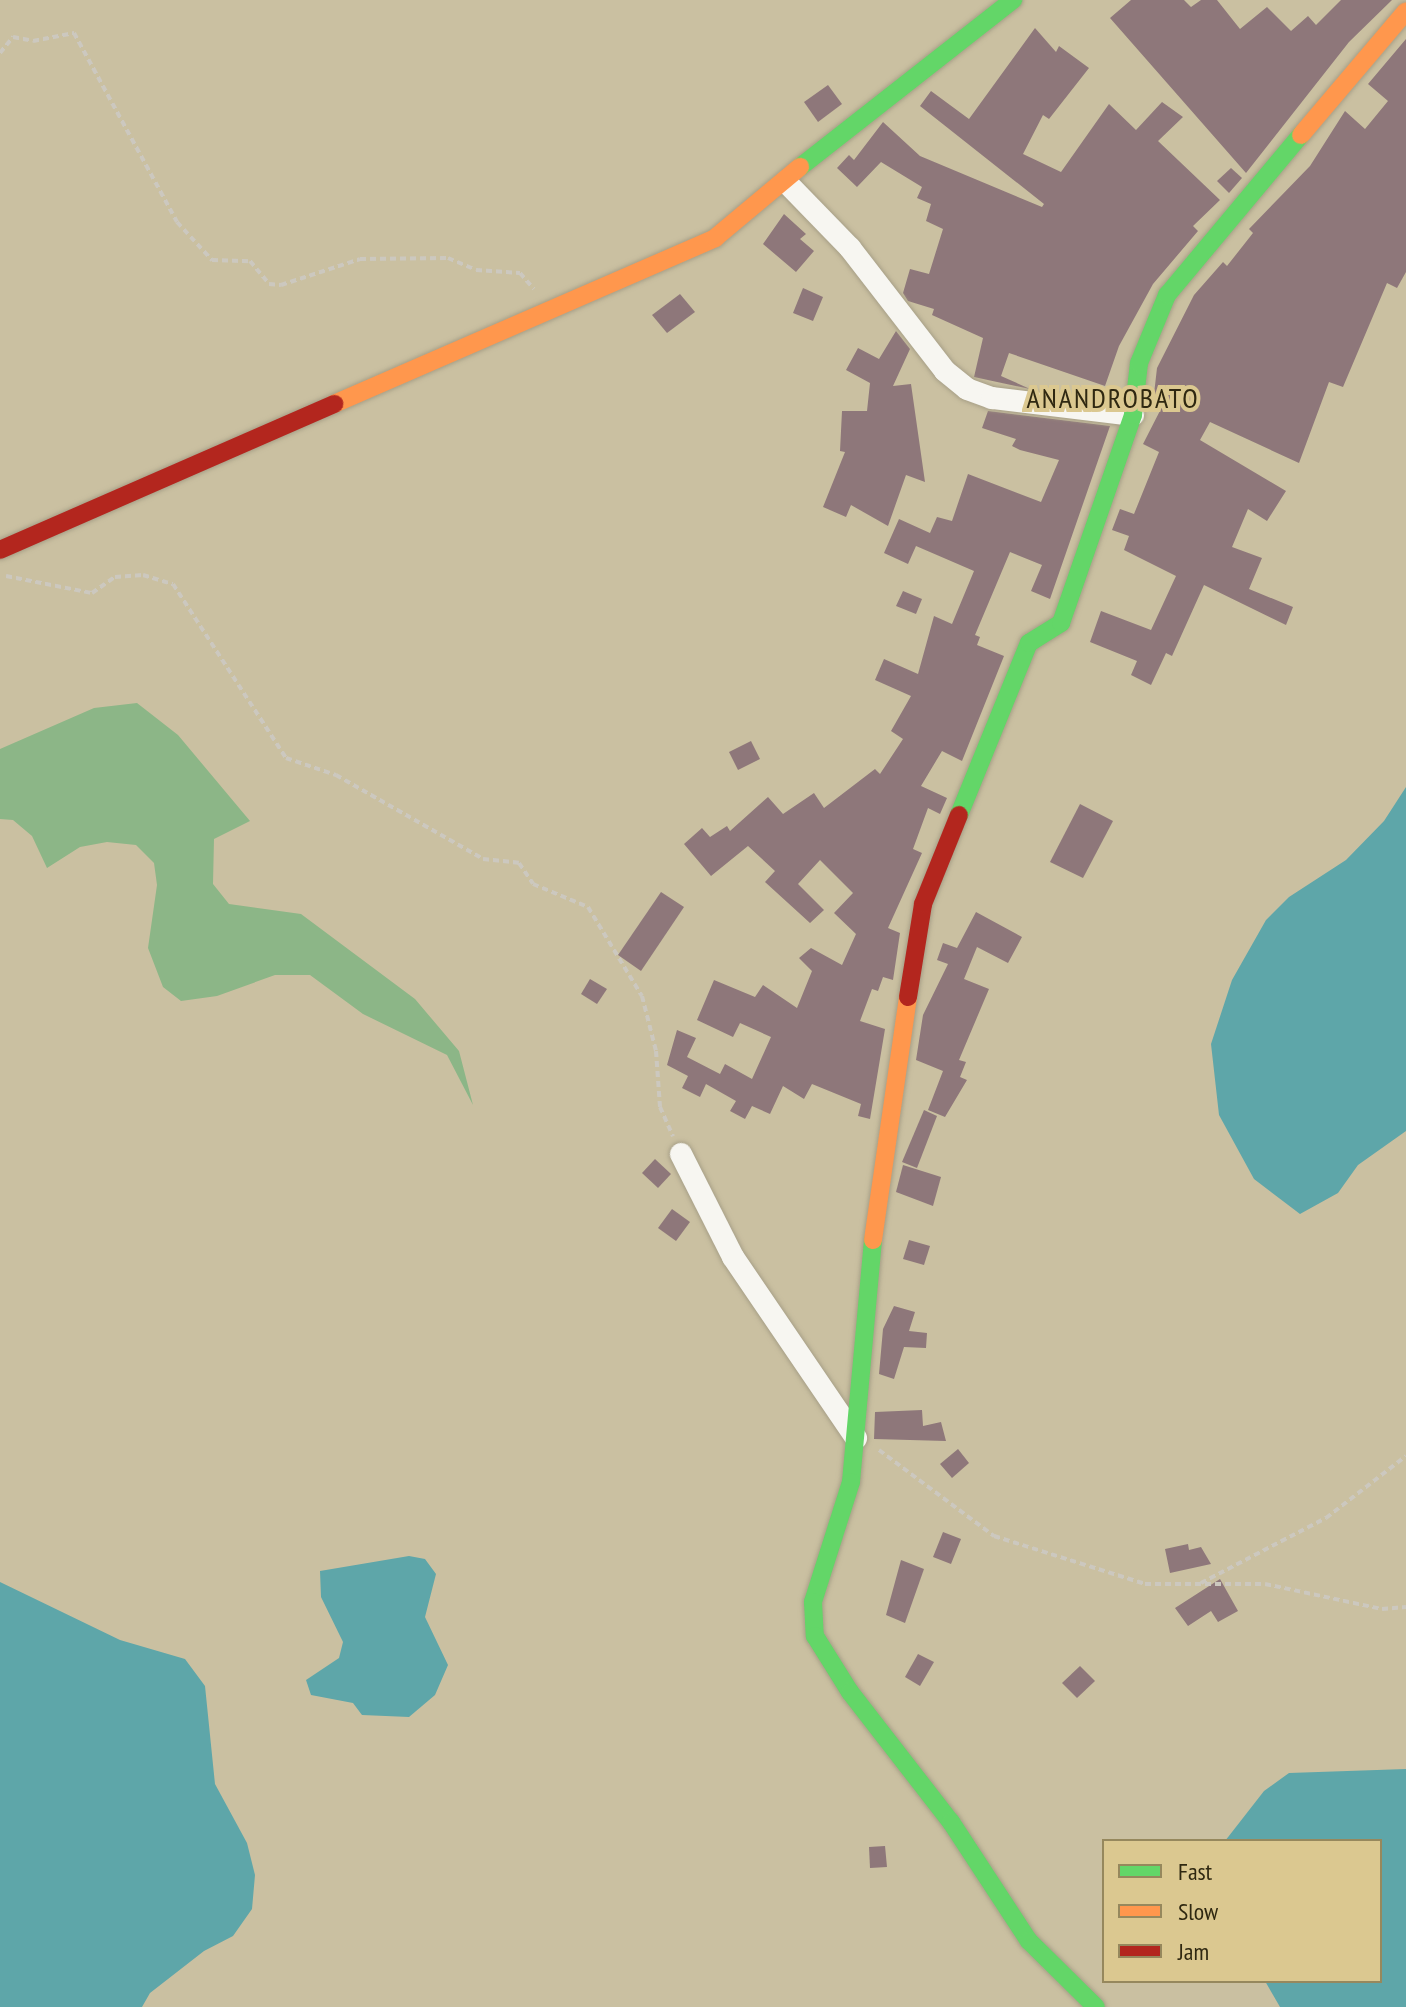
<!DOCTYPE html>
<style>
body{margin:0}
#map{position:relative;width:1406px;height:2007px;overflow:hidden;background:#cac0a1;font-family:"PT Sans Narrow",sans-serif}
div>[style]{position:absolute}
.green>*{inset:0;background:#8cb687}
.water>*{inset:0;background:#5ea6a9}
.building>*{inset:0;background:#8e777a}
.path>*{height:4px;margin-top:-2px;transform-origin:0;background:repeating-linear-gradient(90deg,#ccc8bf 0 6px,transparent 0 10px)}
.roads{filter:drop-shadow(0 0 2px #a79f87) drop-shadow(0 0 2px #a79f87)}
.street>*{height:22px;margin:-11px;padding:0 11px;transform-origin:11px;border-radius:11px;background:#f7f6f1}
.fast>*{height:18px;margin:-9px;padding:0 9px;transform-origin:9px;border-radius:9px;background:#63d668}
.slow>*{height:18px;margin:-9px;padding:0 9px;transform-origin:9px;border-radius:9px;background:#ff974d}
.jam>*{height:18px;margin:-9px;padding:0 9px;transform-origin:9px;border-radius:9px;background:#b3261e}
span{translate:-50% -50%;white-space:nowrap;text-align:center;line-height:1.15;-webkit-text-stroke:8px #dbc890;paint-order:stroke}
.quarter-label{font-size:28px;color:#2f2811;letter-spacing:2px}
.legend{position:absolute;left:1102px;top:1839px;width:280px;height:144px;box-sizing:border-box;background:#dbc890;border:2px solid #96885d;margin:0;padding:10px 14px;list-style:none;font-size:24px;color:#2f2811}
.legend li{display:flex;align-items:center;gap:16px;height:40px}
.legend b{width:40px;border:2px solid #96885d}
</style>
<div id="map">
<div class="green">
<i style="clip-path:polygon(137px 703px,178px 735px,250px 821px,214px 839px,213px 884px,229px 904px,301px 914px,415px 999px,459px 1051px,473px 1105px,447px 1055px,363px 1014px,310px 975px,275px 975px,217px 996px,181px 1001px,163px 987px,148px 948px,157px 885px,154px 863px,136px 845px,107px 842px,80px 847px,47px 868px,32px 836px,13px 820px,0 819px,0 749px,94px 708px)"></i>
</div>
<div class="water">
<i style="clip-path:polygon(1406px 787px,1406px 1131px,1358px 1165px,1338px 1193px,1300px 1214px,1254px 1179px,1219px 1115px,1211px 1044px,1232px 980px,1266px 920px,1289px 897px,1346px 860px,1384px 821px)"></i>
<i style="clip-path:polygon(409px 1556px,425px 1559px,436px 1574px,425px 1617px,448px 1665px,435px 1695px,409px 1717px,362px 1715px,353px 1703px,311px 1695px,306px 1680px,339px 1658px,343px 1642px,321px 1597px,320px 1571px)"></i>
<i style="clip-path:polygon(0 1582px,120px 1640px,185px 1659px,205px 1686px,215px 1784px,247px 1843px,255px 1875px,252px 1909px,233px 1936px,204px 1951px,150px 1993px,142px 2007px,0 2007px)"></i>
<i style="clip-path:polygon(1406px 1769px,1406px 2007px,1280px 2007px,1265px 1981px,1380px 1981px,1380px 1841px,1225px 1841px,1264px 1791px,1289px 1773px)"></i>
</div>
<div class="building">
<i style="clip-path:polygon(1131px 0,1184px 0,1191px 7px,1201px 0,1217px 0,1240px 29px,1267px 7px,1291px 31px,1308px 16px,1316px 25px,1341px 0,1392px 0,1349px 42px,1246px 173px,1110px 18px)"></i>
<i style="clip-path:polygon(1035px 28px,1056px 52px,1059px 46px,1089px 68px,1049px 119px,1043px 115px,1023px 154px,1061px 172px,1109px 104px,1136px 130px,1162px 102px,1183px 117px,1158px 141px,1220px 200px,1193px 226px,1198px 231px,1153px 284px,1119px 346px,1105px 386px,1009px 353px,1001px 376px,1030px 389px,974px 377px,983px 338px,932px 315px,934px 309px,908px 301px,903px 293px,910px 269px,929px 274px,943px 229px,926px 221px,931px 204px,917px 198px,922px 187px,881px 162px,857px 187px,837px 168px,849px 155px,854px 160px,883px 122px,920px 156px,1042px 207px,1044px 204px,920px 106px,931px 91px,969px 119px)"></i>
<i style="clip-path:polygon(1406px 39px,1406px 272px,1397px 288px,1387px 283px,1343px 387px,1329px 382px,1299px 463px,1210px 422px,1200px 440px,1286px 491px,1267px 521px,1248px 509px,1232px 547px,1262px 558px,1249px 589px,1293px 607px,1286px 625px,1204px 585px,1172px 656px,1166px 653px,1151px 685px,1131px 675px,1137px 661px,1090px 642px,1101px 611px,1151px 630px,1176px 576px,1124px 550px,1129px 536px,1112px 530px,1120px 509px,1134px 514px,1159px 452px,1143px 444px,1166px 399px,1154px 394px,1157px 368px,1194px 295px,1223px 262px,1227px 266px,1253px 233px,1249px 229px,1310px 166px,1345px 111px,1365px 129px,1388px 101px,1368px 84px)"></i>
<i style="clip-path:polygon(828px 85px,842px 104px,818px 122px,804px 102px)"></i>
<i style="clip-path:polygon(1231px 168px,1242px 178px,1229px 193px,1217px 181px)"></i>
<i style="clip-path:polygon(784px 214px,806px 234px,800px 239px,814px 251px,796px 272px,763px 244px)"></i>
<i style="clip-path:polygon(803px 288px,823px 297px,813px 321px,793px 313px)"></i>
<i style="clip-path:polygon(680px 294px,695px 312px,667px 333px,652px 315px)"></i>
<i style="clip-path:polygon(896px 331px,910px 349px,893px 386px,911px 384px,925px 482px,906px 475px,888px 526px,851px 505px,846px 517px,823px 507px,845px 452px,840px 451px,842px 411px,867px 411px,870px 383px,846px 370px,858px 348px,879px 359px)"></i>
<i style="clip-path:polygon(988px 411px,1110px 426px,1050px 599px,1031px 591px,1042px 565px,1010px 552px,975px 635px,980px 637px,977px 645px,1004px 656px,962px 761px,942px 751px,921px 786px,947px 798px,940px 814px,928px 808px,913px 849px,922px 853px,888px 928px,900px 933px,893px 980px,883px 977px,878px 991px,872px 989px,860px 1021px,885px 1029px,870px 1119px,858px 1116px,861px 1104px,812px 1084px,804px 1099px,783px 1086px,770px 1114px,752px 1106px,745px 1119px,730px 1111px,736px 1101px,706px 1084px,700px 1097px,682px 1088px,688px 1076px,667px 1065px,677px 1030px,696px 1038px,687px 1057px,720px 1074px,725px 1064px,752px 1079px,771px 1037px,740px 1023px,733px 1037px,697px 1020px,714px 980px,755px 997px,763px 985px,797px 1008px,812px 971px,799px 958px,811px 948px,842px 965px,856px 934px,834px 913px,853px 893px,820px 860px,798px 884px,824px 910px,810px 923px,765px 882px,775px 871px,748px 846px,711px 876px,684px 844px,702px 828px,710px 837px,727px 826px,730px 831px,768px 797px,783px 814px,814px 793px,824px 808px,875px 769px,880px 774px,903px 739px,891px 731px,911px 696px,875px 680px,884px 659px,918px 674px,934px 616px,952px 624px,974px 571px,916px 546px,908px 564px,884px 553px,899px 519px,930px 533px,937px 517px,952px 521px,968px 474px,1041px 502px,1059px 460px,1020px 450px,1012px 446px,1016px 439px,982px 428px)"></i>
<i style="clip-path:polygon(903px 591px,922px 599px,916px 614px,896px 606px)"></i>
<i style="clip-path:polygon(751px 741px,760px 759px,738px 770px,729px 752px)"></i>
<i style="clip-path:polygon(1080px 804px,1113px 821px,1083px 878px,1050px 862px)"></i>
<i style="clip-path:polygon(661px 892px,684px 907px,641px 971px,618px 955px)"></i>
<i style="clip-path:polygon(976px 912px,1022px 937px,1008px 963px,977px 947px,964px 979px,989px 989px,959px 1060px,966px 1062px,960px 1077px,967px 1080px,945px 1117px,928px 1110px,943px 1071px,916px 1060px,923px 1015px,948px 964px,937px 960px,943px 943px,957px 948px)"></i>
<i style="clip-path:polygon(590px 979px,607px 989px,597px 1004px,581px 994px)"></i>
<i style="clip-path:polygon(924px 1110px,937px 1116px,917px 1168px,902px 1162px)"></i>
<i style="clip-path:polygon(655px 1159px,671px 1174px,658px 1188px,642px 1173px)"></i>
<i style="clip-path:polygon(903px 1165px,941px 1177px,933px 1206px,896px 1192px)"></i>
<i style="clip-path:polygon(672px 1209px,690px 1222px,676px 1241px,658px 1228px)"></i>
<i style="clip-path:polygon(909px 1240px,930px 1246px,924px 1265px,903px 1259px)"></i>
<i style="clip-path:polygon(894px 1306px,915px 1312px,909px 1331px,927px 1333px,926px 1348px,904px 1347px,894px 1379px,879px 1374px,883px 1329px)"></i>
<i style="clip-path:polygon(922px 1410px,923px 1426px,941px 1422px,946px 1441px,874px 1439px,875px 1412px)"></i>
<i style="clip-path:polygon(958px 1449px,969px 1463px,952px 1478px,940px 1464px)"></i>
<i style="clip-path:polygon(943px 1532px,961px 1539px,951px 1564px,933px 1557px)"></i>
<i style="clip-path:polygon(1188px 1544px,1189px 1550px,1201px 1547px,1211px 1564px,1170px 1573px,1165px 1549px)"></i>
<i style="clip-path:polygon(901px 1560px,924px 1569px,905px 1623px,886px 1615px)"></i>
<i style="clip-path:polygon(1220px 1579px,1238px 1611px,1218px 1622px,1211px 1611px,1188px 1626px,1175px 1608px)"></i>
<i style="clip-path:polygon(918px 1654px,934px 1662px,920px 1686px,905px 1677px)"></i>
<i style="clip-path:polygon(1080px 1666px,1095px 1681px,1077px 1698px,1062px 1683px)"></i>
<i style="clip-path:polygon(885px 1846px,887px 1867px,870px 1868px,869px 1847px)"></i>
</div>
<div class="path">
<i style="left:0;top:53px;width:21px;rotate:-51deg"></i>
<i style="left:13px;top:37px;width:20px;rotate:11deg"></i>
<i style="left:33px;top:41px;width:42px;rotate:-11deg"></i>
<i style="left:74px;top:33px;width:215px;rotate:61.4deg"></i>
<i style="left:177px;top:222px;width:52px;rotate:47.4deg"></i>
<i style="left:212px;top:260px;width:38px;rotate:2deg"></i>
<i style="left:250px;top:261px;width:30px;rotate:50deg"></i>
<i style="left:269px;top:284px;width:12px;rotate:5deg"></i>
<i style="left:281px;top:285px;width:83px;rotate:-18.2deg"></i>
<i style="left:360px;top:259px;width:88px;rotate:-0.7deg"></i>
<i style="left:448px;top:258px;width:30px;rotate:23deg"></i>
<i style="left:476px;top:270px;width:44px;rotate:3.9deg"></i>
<i style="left:520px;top:273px;width:21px;rotate:49deg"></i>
<i style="left:6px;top:576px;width:88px;rotate:11.2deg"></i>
<i style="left:92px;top:593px;width:28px;rotate:-35deg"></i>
<i style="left:115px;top:577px;width:28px;rotate:-4deg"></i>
<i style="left:143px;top:575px;width:31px;rotate:17deg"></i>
<i style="left:173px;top:584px;width:207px;rotate:57deg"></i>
<i style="left:286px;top:758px;width:53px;rotate:18.8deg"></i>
<i style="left:336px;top:775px;width:169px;rotate:29.7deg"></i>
<i style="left:483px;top:859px;width:36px;rotate:6deg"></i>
<i style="left:519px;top:863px;width:25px;rotate:56deg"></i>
<i style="left:533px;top:884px;width:60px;rotate:22.7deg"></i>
<i style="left:588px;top:907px;width:104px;rotate:58.8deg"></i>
<i style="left:642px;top:996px;width:57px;rotate:75.7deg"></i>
<i style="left:656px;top:1051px;width:56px;rotate:85.9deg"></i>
<i style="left:660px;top:1107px;width:32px;rotate:66deg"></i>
<i style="left:879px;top:1450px;width:144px;rotate:36.8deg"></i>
<i style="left:994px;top:1536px;width:158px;rotate:17.6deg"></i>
<i style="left:1145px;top:1584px;width:120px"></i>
<i style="left:1265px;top:1584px;width:120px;rotate:12.1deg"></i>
<i style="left:1382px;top:1609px;width:24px;rotate:-5deg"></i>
<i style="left:1201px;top:1583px;width:141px;rotate:-27.5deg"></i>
<i style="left:1326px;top:1518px;width:101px;rotate:-37.8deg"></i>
</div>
<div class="roads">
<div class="street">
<i style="left:786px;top:182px;width:92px;rotate:45.9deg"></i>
<i style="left:850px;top:248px;width:155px;rotate:52.3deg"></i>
<i style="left:945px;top:371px;width:28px;rotate:39deg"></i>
<i style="left:967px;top:389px;width:27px;rotate:20deg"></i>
<i style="left:992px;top:398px;width:142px;rotate:6.9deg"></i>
<i style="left:681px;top:1154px;width:115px;rotate:63.2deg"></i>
<i style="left:733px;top:1257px;width:219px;rotate:55.8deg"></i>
</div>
<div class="fast">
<i style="left:800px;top:167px;width:271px;rotate:-38.1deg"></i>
<i style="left:959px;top:815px;width:186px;rotate:-67.9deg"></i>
<i style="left:1029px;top:643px;width:38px;rotate:-32deg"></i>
<i style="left:1061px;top:623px;width:220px;rotate:-70.9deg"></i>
<i style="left:1133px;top:415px;width:52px;rotate:-83.4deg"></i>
<i style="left:1139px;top:363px;width:74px;rotate:-67.6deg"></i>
<i style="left:1167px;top:295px;width:209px;rotate:-50.1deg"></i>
<i style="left:873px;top:1240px;width:243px;rotate:95.2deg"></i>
<i style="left:851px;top:1482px;width:126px;rotate:107.6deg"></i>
<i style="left:813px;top:1602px;width:34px;rotate:87deg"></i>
<i style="left:815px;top:1636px;width:66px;rotate:58deg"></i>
<i style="left:850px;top:1692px;width:165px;rotate:52.2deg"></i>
<i style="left:951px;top:1822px;width:142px;rotate:56.8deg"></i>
<i style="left:1029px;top:1941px;width:94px;rotate:44.6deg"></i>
</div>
<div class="slow">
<i style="left:1301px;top:135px;width:162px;rotate:-49.7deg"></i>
<i style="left:334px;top:404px;width:416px;rotate:-23.5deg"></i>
<i style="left:715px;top:238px;width:111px;rotate:-39.9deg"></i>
<i style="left:873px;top:1240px;width:246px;rotate:-81.8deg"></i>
</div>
<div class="jam">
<i style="left:0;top:550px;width:365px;rotate:-23.6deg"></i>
<i style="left:908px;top:997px;width:94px;rotate:-80.8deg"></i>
<i style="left:923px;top:904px;width:96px;rotate:-68deg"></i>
</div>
</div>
<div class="quarter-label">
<span style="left:1113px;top:398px">ANANDROBATO</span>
</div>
<ul class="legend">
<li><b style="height:10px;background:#63d668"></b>Fast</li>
<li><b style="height:10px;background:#ff974d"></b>Slow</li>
<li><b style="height:10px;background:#b3261e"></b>Jam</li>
</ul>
</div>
